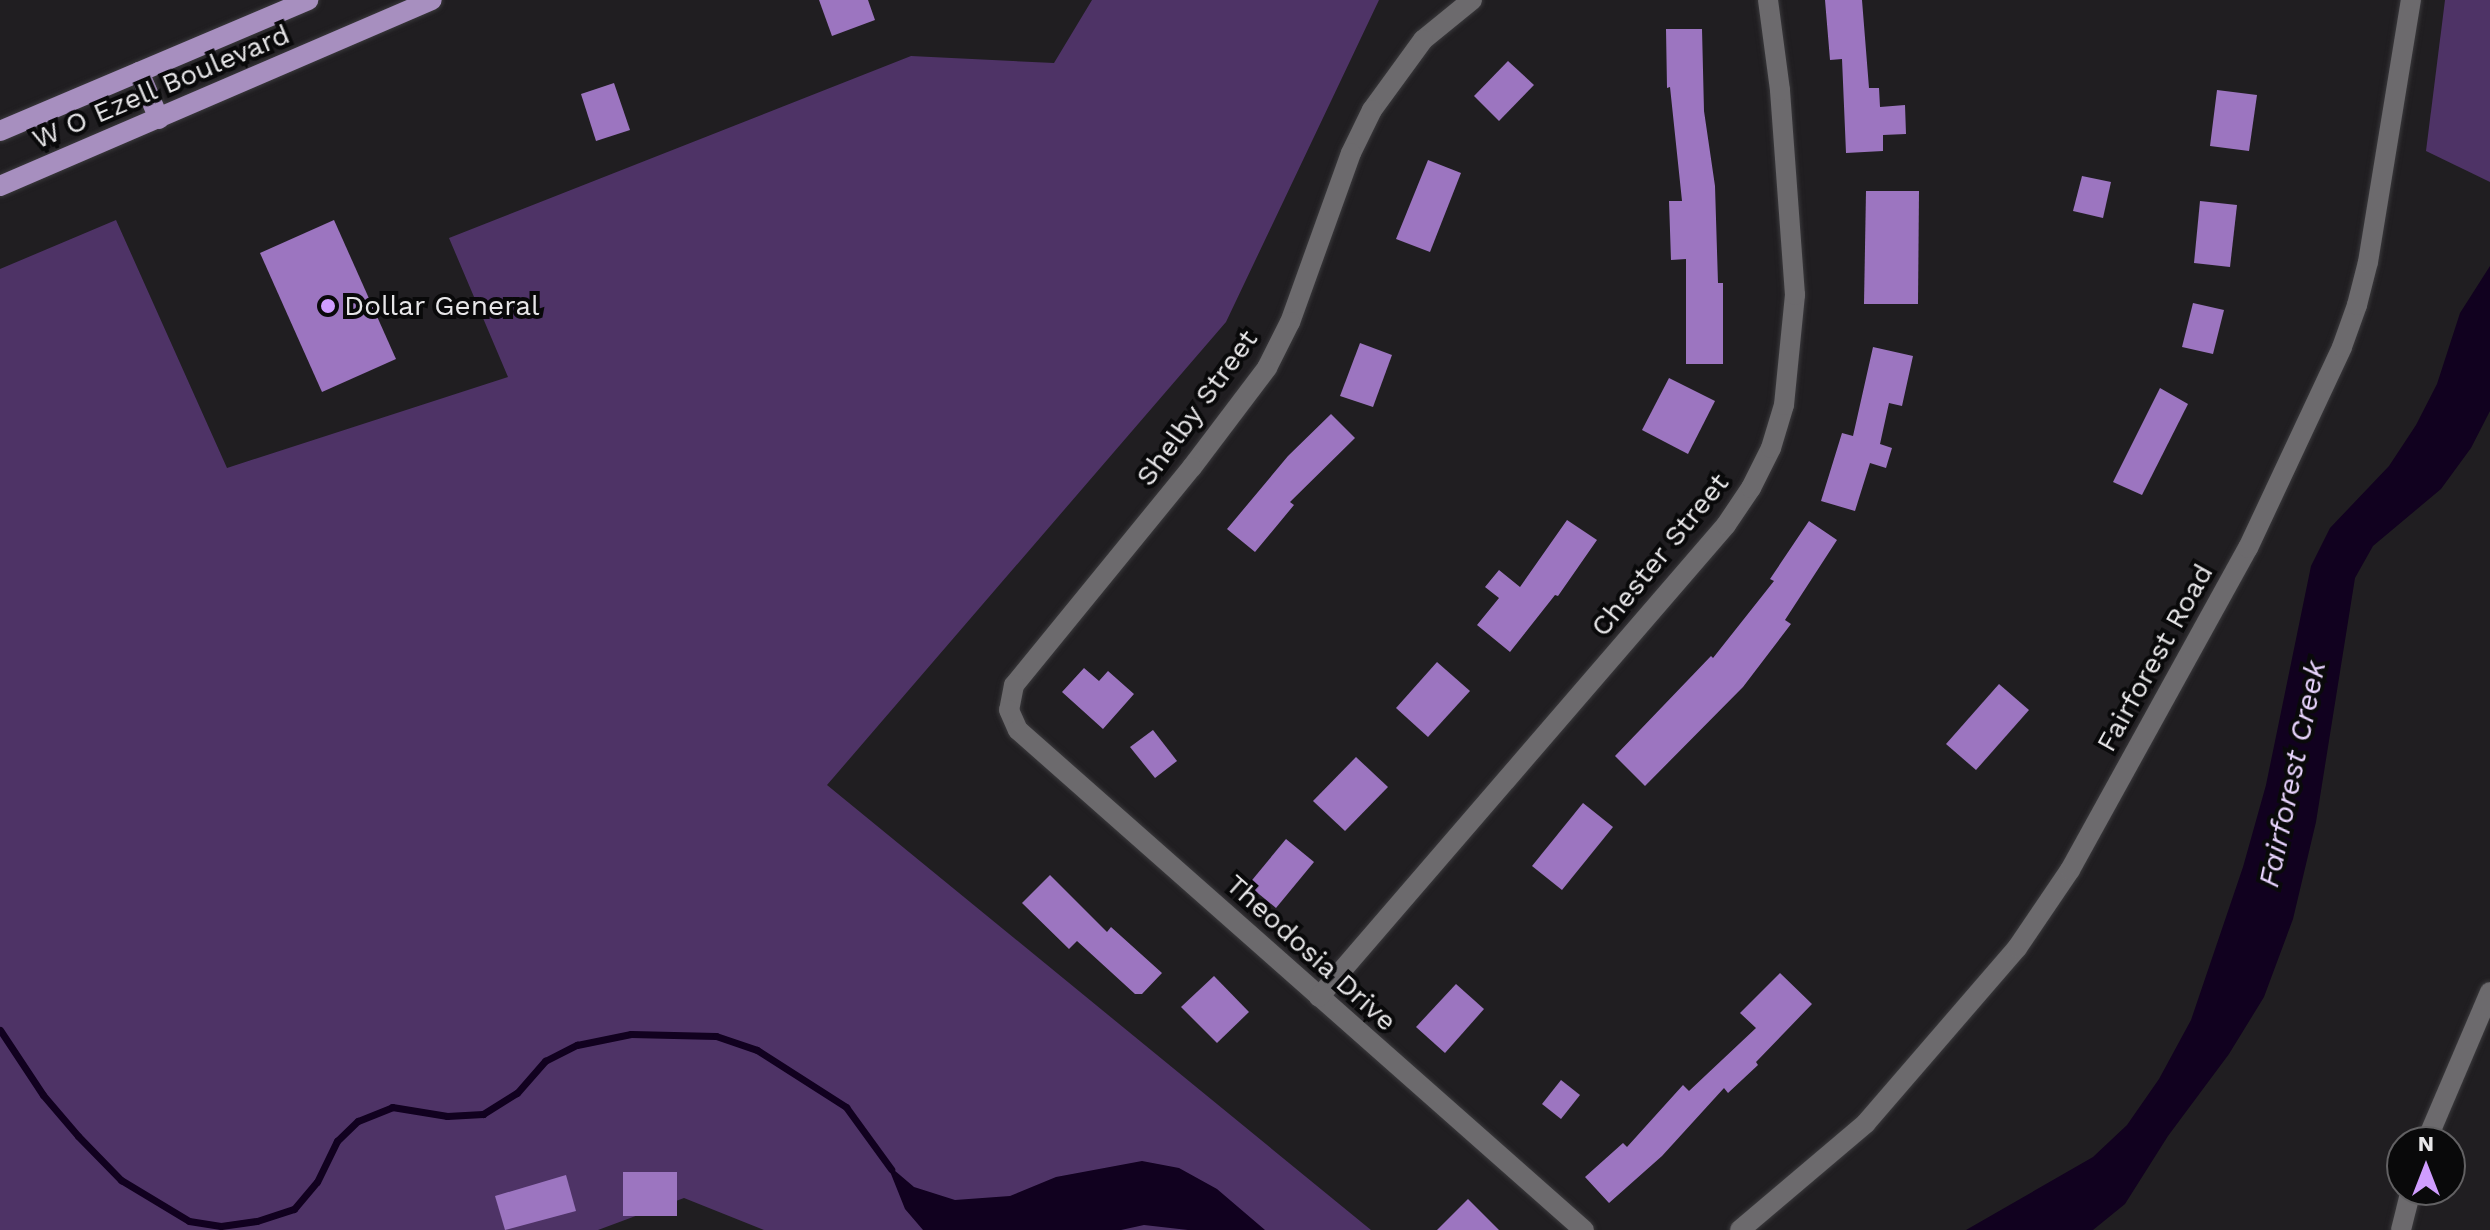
<!DOCTYPE html>
<style>
body{margin:0}
#map{position:relative;width:2490px;height:1230px;overflow:hidden;background:#201e21;font-family:"Work Sans",sans-serif}
div>[style]{position:absolute}
.green>*{inset:0;background:#4e3366}
.water>*{inset:0;background:#11011f}
.stream>*{height:7px;margin:-3.5px;padding:0 3.5px;transform-origin:3.5px;border-radius:3.5px;background:#11011f}
.building>*{inset:0;background:#9c75c0}
.roads{filter:drop-shadow(0 0 2px #3a393c) drop-shadow(0 0 2px #3a393c)}
.minor>*{height:20px;margin:-10px;padding:0 10px;transform-origin:10px;border-radius:10px;background:#6c6a6d}
.primary>*{height:20px;margin:-10px;padding:0 10px;transform-origin:10px;border-radius:10px;background:#a78fbf}
.dots>*{width:22px;height:22px;translate:-50% -50%;box-sizing:border-box;border:4px solid #09090a;border-radius:50%}
span{translate:-50% -50%;white-space:nowrap;text-align:center;line-height:1.15;-webkit-text-stroke:8px #09090a;paint-order:stroke}
.street-label{font-size:28px;color:#e7e6e8}
.poi-label{font-size:28px;color:#e7e6e8}
.left{translate:0 -50%;text-align:left}
.water-label{font-size:30px;color:#e7d3fc;font-style:italic}
.north{position:absolute;left:2386px;top:1126px;width:80px;height:80px;box-sizing:border-box;background:#09090a;border:2px solid #626163;border-radius:50%;rotate:0deg;font-size:22px;font-weight:700;line-height:32px;text-align:center;color:#e7e6e8}
.north::after{content:'';display:block;margin:auto;width:28px;height:36px;background:#d09dff;clip-path:polygon(50% 0,100% 100%,50% 72%,0 100%)}
</style>
<div id="map">
<div class="green">
<i style="clip-path:polygon(1092px 0,1379px 0,1226px 322px,827px 785px,1371px 1230px,764px 1230px,684px 1198px,598px 1230px,0 1230px,0 269px,116px 220px,227px 468px,508px 377px,449px 238px,911px 56px,1054px 63px)"></i>
<i style="clip-path:polygon(2445px 0,2490px 0,2490px 182px,2426px 151px)"></i>
</div>
<div class="water">
<i style="clip-path:polygon(2490px 266px,2490px 411px,2471px 448px,2441px 489px,2373px 546px,2355px 578px,2316px 822px,2293px 919px,2264px 997px,2229px 1054px,2168px 1136px,2125px 1204px,2093px 1230px,1966px 1230px,2093px 1157px,2127px 1125px,2159px 1079px,2191px 1020px,2243px 867px,2266px 785px,2311px 566px,2330px 528px,2389px 466px,2416px 425px,2437px 384px,2460px 313px)"></i>
<i style="clip-path:polygon(1142px 1161px,1179px 1168px,1217px 1189px,1265px 1230px,1188px 1230px,1144px 1225px,1121px 1230px,923px 1230px,905px 1209px,887px 1164px,914px 1187px,955px 1200px,1010px 1196px,1056px 1177px)"></i>
</div>
<div class="stream">
<i style="left:0;top:1030px;width:78px;rotate:56.5deg"></i>
<i style="left:43px;top:1095px;width:54px;rotate:49.5deg"></i>
<i style="left:78px;top:1136px;width:62px;rotate:45.7deg"></i>
<i style="left:121px;top:1180px;width:79px;rotate:31.1deg"></i>
<i style="left:189px;top:1221px;width:32px;rotate:9deg"></i>
<i style="left:221px;top:1226px;width:36px;rotate:-8deg"></i>
<i style="left:257px;top:1221px;width:39px;rotate:-18deg"></i>
<i style="left:294px;top:1209px;width:35px;rotate:-50deg"></i>
<i style="left:317px;top:1182px;width:46px;rotate:-64deg"></i>
<i style="left:337px;top:1141px;width:29px;rotate:-44deg"></i>
<i style="left:358px;top:1121px;width:37px;rotate:-22deg"></i>
<i style="left:392px;top:1107px;width:56px;rotate:9.3deg"></i>
<i style="left:447px;top:1116px;width:36px;rotate:-3deg"></i>
<i style="left:483px;top:1114px;width:40px;rotate:-32deg"></i>
<i style="left:517px;top:1093px;width:43px;rotate:-48.8deg"></i>
<i style="left:545px;top:1061px;width:36px;rotate:-27deg"></i>
<i style="left:577px;top:1045px;width:55px;rotate:-11.5deg"></i>
<i style="left:631px;top:1034px;width:85px;rotate:1.3deg"></i>
<i style="left:716px;top:1036px;width:43px;rotate:18.9deg"></i>
<i style="left:757px;top:1050px;width:106px;rotate:32.6deg"></i>
<i style="left:846px;top:1107px;width:77px;rotate:54deg"></i>
</div>
<div class="building">
<i style="clip-path:polygon(819px 0,868px 0,875px 20px,832px 36px)"></i>
<i style="clip-path:polygon(1825px 0,1862px 0,1869px 88px,1879px 88px,1880px 107px,1905px 105px,1906px 134px,1883px 135px,1883px 151px,1846px 153px,1842px 59px,1830px 60px)"></i>
<i style="clip-path:polygon(1666px 29px,1702px 29px,1704px 111px,1715px 186px,1718px 283px,1723px 283px,1723px 364px,1686px 364px,1686px 259px,1671px 260px,1669px 201px,1682px 201px,1670px 87px,1667px 88px)"></i>
<i style="clip-path:polygon(1508px 61px,1534px 85px,1499px 121px,1474px 96px)"></i>
<i style="clip-path:polygon(614px 83px,630px 130px,596px 141px,581px 94px)"></i>
<i style="clip-path:polygon(2217px 90px,2257px 95px,2249px 151px,2210px 146px)"></i>
<i style="clip-path:polygon(1428px 160px,1461px 173px,1430px 252px,1396px 239px)"></i>
<i style="clip-path:polygon(2082px 176px,2111px 182px,2103px 218px,2073px 211px)"></i>
<i style="clip-path:polygon(1866px 191px,1919px 191px,1918px 304px,1864px 304px)"></i>
<i style="clip-path:polygon(2200px 201px,2237px 205px,2230px 267px,2194px 263px)"></i>
<i style="clip-path:polygon(334px 220px,396px 359px,322px 392px,260px 253px)"></i>
<i style="clip-path:polygon(2193px 303px,2224px 310px,2213px 354px,2182px 347px)"></i>
<i style="clip-path:polygon(1360px 343px,1392px 355px,1373px 407px,1340px 396px)"></i>
<i style="clip-path:polygon(1873px 347px,1913px 356px,1902px 406px,1889px 403px,1880px 444px,1892px 448px,1886px 468px,1870px 463px,1855px 511px,1821px 501px,1842px 433px,1853px 436px)"></i>
<i style="clip-path:polygon(1669px 378px,1715px 401px,1688px 454px,1642px 430px)"></i>
<i style="clip-path:polygon(2160px 388px,2188px 404px,2142px 495px,2113px 482px)"></i>
<i style="clip-path:polygon(1331px 414px,1355px 438px,1290px 502px,1294px 505px,1255px 552px,1227px 529px,1288px 456px)"></i>
<i style="clip-path:polygon(1567px 520px,1597px 540px,1558px 596px,1555px 595px,1510px 652px,1477px 625px,1499px 598px,1485px 587px,1499px 570px,1520px 587px)"></i>
<i style="clip-path:polygon(1809px 521px,1837px 540px,1785px 620px,1791px 624px,1743px 687px,1645px 786px,1615px 756px,1711px 656px,1713px 658px,1774px 581px,1770px 579px)"></i>
<i style="clip-path:polygon(1437px 662px,1470px 691px,1428px 737px,1396px 708px)"></i>
<i style="clip-path:polygon(1084px 668px,1099px 681px,1108px 671px,1134px 694px,1103px 729px,1062px 692px)"></i>
<i style="clip-path:polygon(1999px 684px,2029px 710px,1976px 770px,1946px 744px)"></i>
<i style="clip-path:polygon(1153px 730px,1177px 761px,1155px 778px,1130px 747px)"></i>
<i style="clip-path:polygon(1356px 757px,1388px 787px,1345px 831px,1313px 801px)"></i>
<i style="clip-path:polygon(1583px 803px,1613px 827px,1562px 890px,1532px 866px)"></i>
<i style="clip-path:polygon(1286px 839px,1314px 862px,1276px 908px,1248px 885px)"></i>
<i style="clip-path:polygon(1050px 875px,1107px 932px,1111px 927px,1162px 973px,1142px 994px,1135px 994px,1077px 941px,1069px 949px,1022px 903px)"></i>
<i style="clip-path:polygon(1780px 973px,1812px 1004px,1756px 1062px,1758px 1065px,1728px 1093px,1724px 1088px,1662px 1156px,1609px 1203px,1585px 1177px,1623px 1143px,1627px 1147px,1683px 1085px,1689px 1091px,1756px 1028px,1740px 1013px)"></i>
<i style="clip-path:polygon(1214px 976px,1249px 1012px,1217px 1043px,1181px 1007px)"></i>
<i style="clip-path:polygon(1456px 984px,1484px 1009px,1445px 1053px,1416px 1027px)"></i>
<i style="clip-path:polygon(1561px 1080px,1580px 1095px,1561px 1119px,1542px 1104px)"></i>
<i style="clip-path:polygon(623px 1172px,677px 1172px,677px 1216px,623px 1216px)"></i>
<i style="clip-path:polygon(566px 1175px,576px 1211px,505px 1230px,495px 1196px)"></i>
<i style="clip-path:polygon(1468px 1199px,1499px 1230px,1437px 1230px)"></i>
</div>
<div class="roads">
<div class="minor">
<i style="left:1472px;top:0;width:63px;rotate:140.8deg"></i>
<i style="left:1423px;top:40px;width:87px;rotate:126.1deg"></i>
<i style="left:1372px;top:110px;width:48px;rotate:116deg"></i>
<i style="left:1351px;top:153px;width:180px;rotate:109.8deg"></i>
<i style="left:1290px;top:322px;width:51px;rotate:116.6deg"></i>
<i style="left:1267px;top:368px;width:124px;rotate:127.1deg"></i>
<i style="left:1192px;top:467px;width:281px;rotate:129.2deg"></i>
<i style="left:1014px;top:685px;width:25px;rotate:101deg"></i>
<i style="left:1009px;top:710px;width:22px;rotate:66deg"></i>
<i style="left:1018px;top:730px;width:755px;rotate:41.46deg"></i>
<i style="left:1319px;top:997px;width:623px;rotate:-49.23deg"></i>
<i style="left:1726px;top:525px;width:45px;rotate:-56deg"></i>
<i style="left:1751px;top:488px;width:45px;rotate:-63.4deg"></i>
<i style="left:1771px;top:448px;width:45px;rotate:-73.2deg"></i>
<i style="left:1784px;top:405px;width:111px;rotate:-84.3deg"></i>
<i style="left:1795px;top:295px;width:206px;rotate:-94.2deg"></i>
<i style="left:1780px;top:90px;width:91px;rotate:-97.6deg"></i>
<i style="left:2426px;top:1142px;width:163px;rotate:-66.9deg"></i>
<i style="left:1740px;top:1230px;width:165px;rotate:-40.3deg"></i>
<i style="left:1866px;top:1123px;width:231px;rotate:-49.2deg"></i>
<i style="left:2017px;top:948px;width:94px;rotate:-55.8deg"></i>
<i style="left:2070px;top:870px;width:368px;rotate:-61.1deg"></i>
<i style="left:2248px;top:548px;width:222px;rotate:-64.9deg"></i>
<i style="left:2342px;top:347px;width:45px;rotate:-70.3deg"></i>
<i style="left:2357px;top:305px;width:44px;rotate:-75.7deg"></i>
<i style="left:2368px;top:262px;width:266px;rotate:-80.7deg"></i>
<i style="left:2401px;top:1230px;width:41px;rotate:-76deg"></i>
</div>
<div class="primary">
<i style="left:139px;top:72px;width:51px;rotate:66.9deg"></i>
<i style="left:0;top:131px;width:335px;rotate:-23deg"></i>
<i style="left:0;top:186px;width:470px;rotate:-23.3deg"></i>
</div>
</div>
<div class="dots">
<i style="left:328px;top:306px;background:#d09dff"></i>
</div>
<div class="street-label">
<span style="left:161px;top:87px;rotate:-23deg">W O Ezell Boulevard</span>
<span style="left:1197px;top:408px;rotate:-54deg">Shelby Street</span>
<span style="left:1660px;top:555px;rotate:-51deg">Chester Street</span>
<span style="left:2155px;top:658px;rotate:-61deg">Fairforest Road</span>
<span style="left:1311px;top:953px;rotate:42deg">Theodosia Drive</span>
</div>
<div class="poi-label">
<span class="left" style="left:344px;top:306px">Dollar General</span>
</div>
<div class="water-label">
<span style="left:2292px;top:774px;rotate:-78deg">Fairforest Creek</span>
</div>
<div class="north">N</div>
</div>
